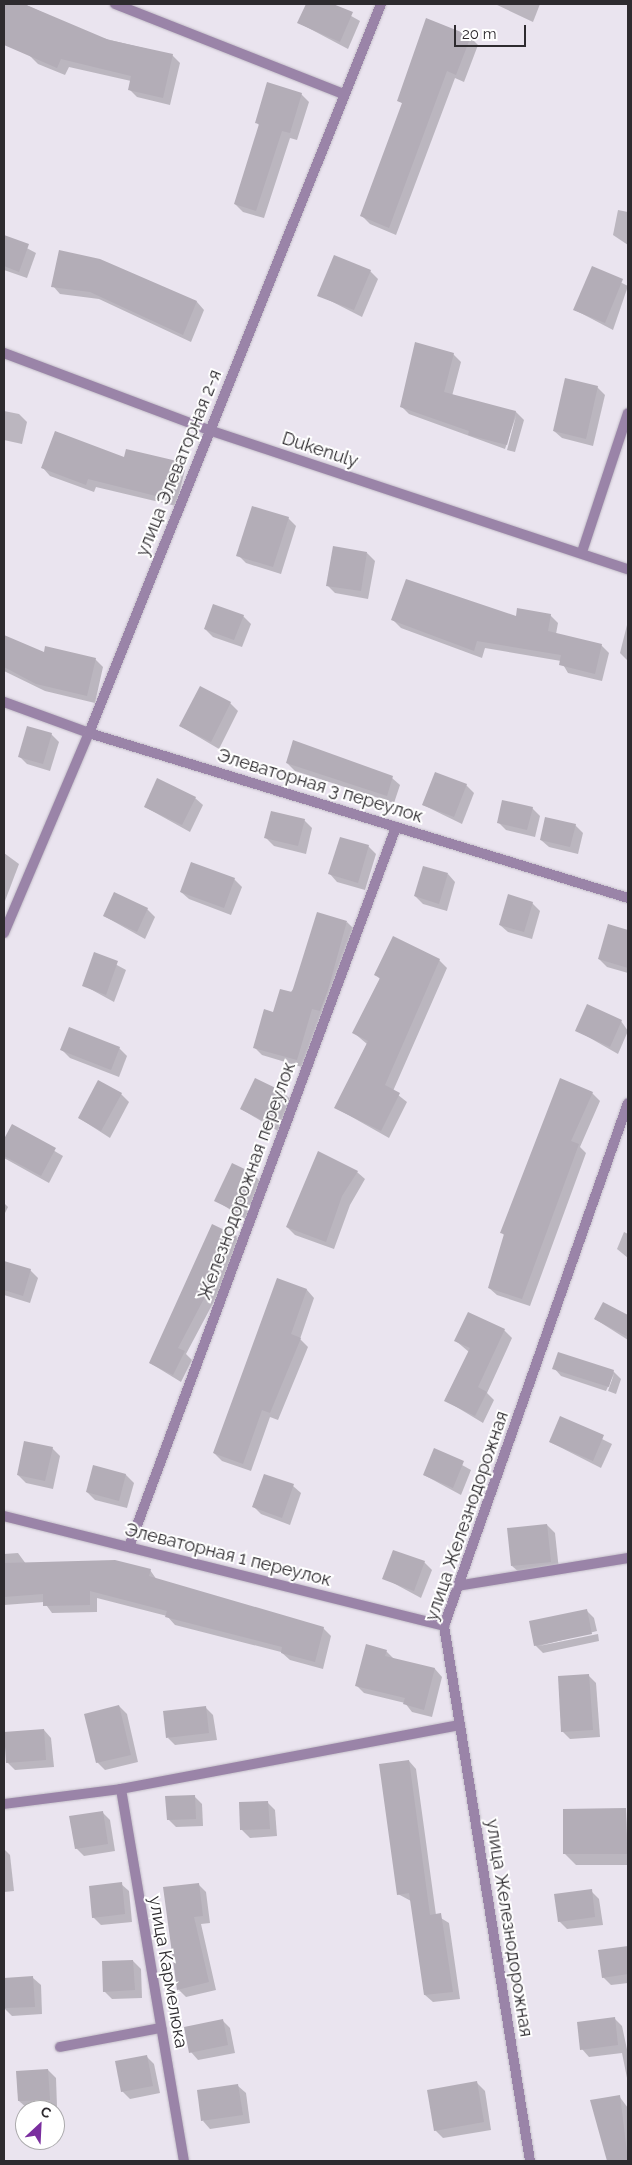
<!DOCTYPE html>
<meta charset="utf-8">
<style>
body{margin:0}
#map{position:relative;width:632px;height:2165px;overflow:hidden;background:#eae4ef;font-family:Raleway,sans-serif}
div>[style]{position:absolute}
.shadow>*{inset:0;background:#0003}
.building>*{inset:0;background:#b3adb7}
.roads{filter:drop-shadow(0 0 1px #c4bfc9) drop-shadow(0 0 1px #c4bfc9)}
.service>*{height:10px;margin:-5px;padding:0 5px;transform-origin:5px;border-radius:5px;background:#9a84a8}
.minor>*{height:10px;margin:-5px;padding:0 5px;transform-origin:5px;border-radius:5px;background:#9a84a8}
.tertiary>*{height:10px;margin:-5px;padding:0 5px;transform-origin:5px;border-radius:5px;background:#9a84a8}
span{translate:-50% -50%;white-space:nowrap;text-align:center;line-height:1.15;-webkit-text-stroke:4px #fff;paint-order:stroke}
.street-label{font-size:18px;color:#2e2b2f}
.frame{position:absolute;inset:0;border:5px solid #2e2b2f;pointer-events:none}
.north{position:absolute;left:15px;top:2100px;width:50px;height:50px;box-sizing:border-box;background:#fff;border:1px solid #abaaac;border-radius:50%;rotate:25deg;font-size:14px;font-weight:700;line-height:20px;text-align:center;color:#2e2b2f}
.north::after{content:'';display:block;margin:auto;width:18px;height:22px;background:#7a2e9f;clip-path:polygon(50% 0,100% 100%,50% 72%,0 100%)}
.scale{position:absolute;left:454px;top:25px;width:72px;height:22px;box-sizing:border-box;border:2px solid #2e2b2f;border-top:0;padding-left:6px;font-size:15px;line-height:18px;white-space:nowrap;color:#2e2b2f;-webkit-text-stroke:4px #fff;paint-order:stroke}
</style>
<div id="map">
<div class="shadow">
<i style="clip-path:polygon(4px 4px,24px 4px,94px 36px,172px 55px,180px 63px,170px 105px,137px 97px,129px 89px,131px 81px,69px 67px,65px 75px,38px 64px,30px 56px,34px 47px,4px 33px)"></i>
<i style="clip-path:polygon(307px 4px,330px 4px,360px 21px,348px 49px,299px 23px)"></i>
<i style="clip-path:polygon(495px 4px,540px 4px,533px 22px)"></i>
<i style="clip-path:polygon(470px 37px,478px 45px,464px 82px,455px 78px,396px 235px,370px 224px,362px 216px,403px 104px,399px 100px)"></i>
<i style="clip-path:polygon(301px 94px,309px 102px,297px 140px,290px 138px,264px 218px,243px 212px,235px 204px,260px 126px,256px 122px)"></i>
<i style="clip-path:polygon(618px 210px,628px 212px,628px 245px,613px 235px)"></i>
<i style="clip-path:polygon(4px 236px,36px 253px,27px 278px,4px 270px)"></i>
<i style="clip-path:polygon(100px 260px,197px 302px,204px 310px,191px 342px,99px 299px,60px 294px,53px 286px)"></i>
<i style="clip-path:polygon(592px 268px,628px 286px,613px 330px,575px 310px)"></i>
<i style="clip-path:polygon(370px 271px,378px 279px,362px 317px,319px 295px)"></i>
<i style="clip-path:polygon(453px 354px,461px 362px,452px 396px,516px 412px,524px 420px,515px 452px,507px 450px,516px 416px,505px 449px,409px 414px,401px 406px)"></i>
<i style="clip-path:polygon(597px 387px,605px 395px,593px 446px,562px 438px,554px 431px)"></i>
<i style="clip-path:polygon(4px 411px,19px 414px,27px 422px,22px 444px,4px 440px)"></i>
<i style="clip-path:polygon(127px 450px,177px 462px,185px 470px,176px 506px,96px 487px,94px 492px,50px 476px,43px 468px,125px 459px)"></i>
<i style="clip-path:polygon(288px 518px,296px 526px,281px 574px,246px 563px,238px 555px)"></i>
<i style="clip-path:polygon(367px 553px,375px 561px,368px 599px,335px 593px,327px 585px)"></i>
<i style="clip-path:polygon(550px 615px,558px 623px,556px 634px,601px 645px,609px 653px,602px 681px,568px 673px,561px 661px,485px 648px,482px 658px,401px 628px,393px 620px)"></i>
<i style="clip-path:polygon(243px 616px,251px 624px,242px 647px,213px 637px,205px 629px)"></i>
<i style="clip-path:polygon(627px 625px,628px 625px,628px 661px,620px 653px)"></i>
<i style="clip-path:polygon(4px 636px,45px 654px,95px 659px,103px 667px,95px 703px,45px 691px,4px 671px)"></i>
<i style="clip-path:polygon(230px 703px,238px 711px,219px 749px,180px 726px)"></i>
<i style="clip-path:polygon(51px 734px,59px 742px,50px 771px,27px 764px,19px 756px)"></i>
<i style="clip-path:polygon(287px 763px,392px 778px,400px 785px,394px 803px,295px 771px)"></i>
<i style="clip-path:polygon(466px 785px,474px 793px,462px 824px,423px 805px)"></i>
<i style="clip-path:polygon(195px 798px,203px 805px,190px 832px,145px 807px)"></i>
<i style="clip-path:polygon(532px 808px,540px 816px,535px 837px,506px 830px,498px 822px)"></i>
<i style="clip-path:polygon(304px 820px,312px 828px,306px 854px,274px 846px,266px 838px)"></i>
<i style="clip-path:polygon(575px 825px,583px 833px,578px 854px,549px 847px,541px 840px)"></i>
<i style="clip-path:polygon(368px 846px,376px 854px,365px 890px,337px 882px,330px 874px)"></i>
<i style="clip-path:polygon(4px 853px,19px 864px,5px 901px,4px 900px)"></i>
<i style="clip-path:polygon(448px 874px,455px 882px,447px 911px,423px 904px,415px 896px)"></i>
<i style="clip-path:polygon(234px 879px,242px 887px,231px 915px,189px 899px,181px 892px)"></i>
<i style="clip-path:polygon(532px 903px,540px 911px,532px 939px,508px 932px,500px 925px)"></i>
<i style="clip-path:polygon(147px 909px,155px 917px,145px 939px,104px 916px)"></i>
<i style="clip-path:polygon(347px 922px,354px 929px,328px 1018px,320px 1016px,305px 1068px,262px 1055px,254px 1047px,274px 1013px)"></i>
<i style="clip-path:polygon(609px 925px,628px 931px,628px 973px,607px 967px,599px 959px)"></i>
<i style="clip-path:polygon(95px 953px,126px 970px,114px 1002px,83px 985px)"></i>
<i style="clip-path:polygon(439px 960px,447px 968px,393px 1091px,407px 1102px,389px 1138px,336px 1108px,367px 1044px,354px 1033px,380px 979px,376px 975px)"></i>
<i style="clip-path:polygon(621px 1021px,628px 1031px,618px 1054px,576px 1030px)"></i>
<i style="clip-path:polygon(119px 1048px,127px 1056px,119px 1077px,70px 1058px,62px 1050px)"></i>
<i style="clip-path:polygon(592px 1093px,600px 1101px,580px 1147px,586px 1153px,530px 1306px,497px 1295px,489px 1288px,505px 1236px,501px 1232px)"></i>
<i style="clip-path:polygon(121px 1094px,129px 1102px,110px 1138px,79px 1118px)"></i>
<i style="clip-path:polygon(285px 1094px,293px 1102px,278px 1131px,241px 1109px)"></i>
<i style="clip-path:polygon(12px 1126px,63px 1156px,49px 1183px,4px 1158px,4px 1142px)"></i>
<i style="clip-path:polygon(357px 1172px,365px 1179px,350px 1205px,334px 1249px,295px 1235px,287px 1227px)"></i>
<i style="clip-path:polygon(254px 1175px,262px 1183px,245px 1219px,215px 1200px)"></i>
<i style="clip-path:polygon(4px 1203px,8px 1207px,4px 1215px)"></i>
<i style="clip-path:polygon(624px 1232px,628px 1234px,628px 1258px,617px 1249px)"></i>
<i style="clip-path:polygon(236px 1237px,244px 1245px,186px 1354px,192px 1360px,181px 1382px,150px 1363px)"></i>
<i style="clip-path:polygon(4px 1263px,30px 1270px,38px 1278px,30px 1303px,4px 1295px)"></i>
<i style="clip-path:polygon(278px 1280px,307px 1290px,314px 1298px,300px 1339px,308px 1347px,278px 1420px,270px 1417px,251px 1471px,222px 1461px,214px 1453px)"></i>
<i style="clip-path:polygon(603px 1304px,628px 1316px,628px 1340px,595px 1319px)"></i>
<i style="clip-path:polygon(504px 1330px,512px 1338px,487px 1393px,494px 1400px,483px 1423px,445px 1400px,469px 1352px,456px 1341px)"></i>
<i style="clip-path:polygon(554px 1368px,613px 1371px,621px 1379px,616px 1394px,608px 1391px,614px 1374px,606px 1391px,561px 1376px)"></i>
<i style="clip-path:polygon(560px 1418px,612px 1444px,601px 1468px,550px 1442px)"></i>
<i style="clip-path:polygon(52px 1448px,60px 1456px,53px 1489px,26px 1483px,18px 1475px)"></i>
<i style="clip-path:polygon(435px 1450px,471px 1470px,461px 1495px,424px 1475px)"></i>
<i style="clip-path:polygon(94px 1466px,126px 1475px,134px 1483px,127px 1508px,95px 1500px,87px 1492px)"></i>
<i style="clip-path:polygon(293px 1486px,301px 1493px,290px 1525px,261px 1514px,253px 1506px)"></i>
<i style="clip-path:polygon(547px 1525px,555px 1533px,559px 1570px,520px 1573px,512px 1566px)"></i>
<i style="clip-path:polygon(18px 1553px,26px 1564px,150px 1570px,157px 1580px,323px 1628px,331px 1636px,323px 1669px,290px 1660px,281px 1652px,175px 1625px,167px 1616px,97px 1598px,97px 1612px,52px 1613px,44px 1602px,4px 1605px,4px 1554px)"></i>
<i style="clip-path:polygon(424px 1562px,432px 1570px,421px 1598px,384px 1578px)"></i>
<i style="clip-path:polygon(586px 1610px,594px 1618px,597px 1631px,539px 1646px,598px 1634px,599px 1641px,543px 1653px,535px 1645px)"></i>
<i style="clip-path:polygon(386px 1651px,394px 1659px,435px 1669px,442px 1677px,432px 1717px,412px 1712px,405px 1703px,364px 1693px,356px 1685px)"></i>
<i style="clip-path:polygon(588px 1675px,596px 1683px,600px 1737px,570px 1739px,562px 1731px)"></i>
<i style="clip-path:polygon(119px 1706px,127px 1714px,138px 1762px,105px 1770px,97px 1762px)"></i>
<i style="clip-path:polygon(205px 1707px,213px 1715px,217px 1740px,175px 1745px,168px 1738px)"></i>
<i style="clip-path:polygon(44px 1730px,51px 1738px,54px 1767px,15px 1770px,7px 1762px)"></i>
<i style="clip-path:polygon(409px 1761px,416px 1769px,436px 1915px,449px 1923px,460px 1999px,433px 2002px,425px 1995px,411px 1901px,398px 1894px)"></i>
<i style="clip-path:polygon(194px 1796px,202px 1804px,203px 1826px,176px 1827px,168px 1819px)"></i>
<i style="clip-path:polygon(267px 1802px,275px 1810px,277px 1836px,250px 1838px,242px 1830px,240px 1803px)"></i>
<i style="clip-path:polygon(626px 1810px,628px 1865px,576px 1865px,564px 1853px)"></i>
<i style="clip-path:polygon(102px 1812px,110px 1820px,115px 1851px,84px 1856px,76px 1848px)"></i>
<i style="clip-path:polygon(4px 1849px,10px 1855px,14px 1891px,4px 1892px)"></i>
<i style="clip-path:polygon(121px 1884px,129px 1891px,132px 1922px,101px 1925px,93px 1917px)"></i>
<i style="clip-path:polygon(198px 1884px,206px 1892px,210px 1923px,201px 1924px,216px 1990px,186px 1997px,178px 1989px)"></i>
<i style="clip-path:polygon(591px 1891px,599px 1899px,603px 1925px,567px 1929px,559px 1921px)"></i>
<i style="clip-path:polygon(628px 1947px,628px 1983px,611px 1985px,603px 1977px,600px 1951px)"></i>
<i style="clip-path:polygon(133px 1961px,141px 1969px,142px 1998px,112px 1999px,104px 1991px)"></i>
<i style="clip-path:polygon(33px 1978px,41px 1985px,42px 2014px,12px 2016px,4px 2008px,4px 1979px)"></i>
<i style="clip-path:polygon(614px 2018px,622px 2026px,628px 2054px,628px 2083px,622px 2053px,589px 2057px,582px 2049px)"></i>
<i style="clip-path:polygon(222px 2020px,230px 2028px,235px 2053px,198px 2060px,191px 2052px)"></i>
<i style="clip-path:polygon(146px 2056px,154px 2064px,160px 2093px,130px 2099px,122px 2091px)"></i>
<i style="clip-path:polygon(48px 2070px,56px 2078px,57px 2107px,27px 2108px,19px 2101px)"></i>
<i style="clip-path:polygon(477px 2083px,485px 2091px,491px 2130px,443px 2138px,435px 2130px)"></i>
<i style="clip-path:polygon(238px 2086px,246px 2093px,250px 2123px,210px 2129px,203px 2121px)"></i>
<i style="clip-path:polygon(619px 2096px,628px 2108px,628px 2161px,608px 2161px,592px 2101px)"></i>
</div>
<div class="building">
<i style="clip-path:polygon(4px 4px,24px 4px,109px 40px,173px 54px,163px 98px,128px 90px,131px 76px,61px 59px,57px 68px,4px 45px)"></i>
<i style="clip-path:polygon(306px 4px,333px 4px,353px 12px,340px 42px,297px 23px)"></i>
<i style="clip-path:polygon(426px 18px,471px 36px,456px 75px,447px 71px,389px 228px,360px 216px,402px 103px,397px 101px)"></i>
<i style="clip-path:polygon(267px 82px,302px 93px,290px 133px,282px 131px,256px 211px,234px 204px,259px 124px,255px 123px)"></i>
<i style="clip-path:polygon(4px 235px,29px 244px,19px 272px,4px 266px)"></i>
<i style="clip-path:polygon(59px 250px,100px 259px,197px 301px,183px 335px,90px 292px,51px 287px)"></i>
<i style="clip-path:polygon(334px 255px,371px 270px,354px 310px,317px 296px)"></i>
<i style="clip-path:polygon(592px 266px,623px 279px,605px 323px,573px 310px)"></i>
<i style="clip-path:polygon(415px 342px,454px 353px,444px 392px,516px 411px,507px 445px,468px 435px,469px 431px,400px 407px)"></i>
<i style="clip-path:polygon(565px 378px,598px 386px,586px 439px,553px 431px)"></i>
<i style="clip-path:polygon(55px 431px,124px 457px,126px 449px,177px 461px,168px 499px,88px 479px,86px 485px,41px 468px)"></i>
<i style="clip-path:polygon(252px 506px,289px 517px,273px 567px,236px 556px)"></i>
<i style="clip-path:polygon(333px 546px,367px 552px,361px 591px,326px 586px)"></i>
<i style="clip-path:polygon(406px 579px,516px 616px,517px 608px,551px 614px,548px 631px,602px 644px,595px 674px,559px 665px,561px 655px,477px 641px,474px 651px,391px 620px)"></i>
<i style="clip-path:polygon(213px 604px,244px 615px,234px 640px,204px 629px)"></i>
<i style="clip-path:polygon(4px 635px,44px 652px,45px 646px,96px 658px,87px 696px,36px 684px,4px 667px)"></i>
<i style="clip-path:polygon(200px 686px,231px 702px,211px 742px,179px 726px)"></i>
<i style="clip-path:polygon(27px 726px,52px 733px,43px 764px,18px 757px)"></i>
<i style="clip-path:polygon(293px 740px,393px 776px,387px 796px,286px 763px)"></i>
<i style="clip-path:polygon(435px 772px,467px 784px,454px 817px,422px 805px)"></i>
<i style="clip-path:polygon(157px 778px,196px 797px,182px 825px,144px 807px)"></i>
<i style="clip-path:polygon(502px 800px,533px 807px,527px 830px,497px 823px)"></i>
<i style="clip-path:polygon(271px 811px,305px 819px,298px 846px,264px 838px)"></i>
<i style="clip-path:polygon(545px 817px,576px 824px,570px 847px,540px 840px)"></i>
<i style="clip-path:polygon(340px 837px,369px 845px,358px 883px,328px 874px)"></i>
<i style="clip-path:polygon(191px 862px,235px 878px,224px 908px,180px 892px)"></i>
<i style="clip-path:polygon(423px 866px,448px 873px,439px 904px,414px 896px)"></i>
<i style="clip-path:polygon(114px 892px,148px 908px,137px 932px,103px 916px)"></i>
<i style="clip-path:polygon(508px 894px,533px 902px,524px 932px,499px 925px)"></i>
<i style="clip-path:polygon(317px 912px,347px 921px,328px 990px,320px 1011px,312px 1009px,297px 1060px,253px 1048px,264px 1009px,273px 1012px,280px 989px,292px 992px)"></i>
<i style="clip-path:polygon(608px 924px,628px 930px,628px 968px,598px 959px)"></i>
<i style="clip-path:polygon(393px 936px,440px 959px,385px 1085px,400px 1093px,381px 1131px,334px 1108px,368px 1041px,352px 1033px,380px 978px,374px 975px)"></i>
<i style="clip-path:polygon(94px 952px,118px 961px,106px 995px,82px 986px)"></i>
<i style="clip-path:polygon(587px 1004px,622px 1020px,610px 1047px,575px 1031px)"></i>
<i style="clip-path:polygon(69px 1027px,120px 1047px,111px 1070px,60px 1050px)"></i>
<i style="clip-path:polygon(255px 1078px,286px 1093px,270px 1124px,240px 1109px)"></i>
<i style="clip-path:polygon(560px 1078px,593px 1092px,571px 1141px,579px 1144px,522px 1299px,488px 1288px,504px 1234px,500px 1233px)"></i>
<i style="clip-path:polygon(98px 1080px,122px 1093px,101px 1131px,78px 1118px)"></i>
<i style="clip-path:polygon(12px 1124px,56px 1148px,41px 1176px,4px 1156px,4px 1139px)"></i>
<i style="clip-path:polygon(318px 1151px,358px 1171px,342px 1196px,326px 1242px,286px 1227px)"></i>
<i style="clip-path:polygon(232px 1163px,255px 1174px,237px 1212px,214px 1201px)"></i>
<i style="clip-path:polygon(212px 1224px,237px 1236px,178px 1348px,185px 1351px,173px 1375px,149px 1363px)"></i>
<i style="clip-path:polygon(4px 1261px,31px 1269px,23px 1296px,4px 1290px)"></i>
<i style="clip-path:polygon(277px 1278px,307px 1289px,291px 1334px,301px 1338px,270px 1413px,262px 1410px,243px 1464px,213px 1453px)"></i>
<i style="clip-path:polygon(603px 1302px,628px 1315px,628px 1337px,594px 1319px)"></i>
<i style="clip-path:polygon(468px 1312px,505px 1329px,478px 1387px,487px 1392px,475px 1416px,444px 1401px,470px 1348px,454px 1341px)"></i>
<i style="clip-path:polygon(558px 1352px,614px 1370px,609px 1387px,552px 1369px)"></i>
<i style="clip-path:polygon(560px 1416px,604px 1435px,593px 1461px,549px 1442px)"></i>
<i style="clip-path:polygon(24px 1441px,53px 1447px,45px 1481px,17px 1475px)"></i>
<i style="clip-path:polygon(434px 1448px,464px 1461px,453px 1488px,423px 1475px)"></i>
<i style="clip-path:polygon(93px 1465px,126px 1474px,119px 1501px,86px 1492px)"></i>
<i style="clip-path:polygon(264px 1474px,294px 1484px,282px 1518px,252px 1507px)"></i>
<i style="clip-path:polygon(547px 1524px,551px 1562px,511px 1566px,507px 1528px)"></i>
<i style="clip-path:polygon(393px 1550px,425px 1561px,414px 1591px,382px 1579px)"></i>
<i style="clip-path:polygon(115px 1560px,151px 1569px,149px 1576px,324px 1627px,315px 1662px,281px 1653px,282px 1647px,165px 1617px,167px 1611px,90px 1591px,90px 1605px,43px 1606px,43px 1594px,4px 1597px,4px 1563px)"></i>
<i style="clip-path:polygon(587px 1609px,592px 1634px,534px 1646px,529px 1621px)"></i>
<i style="clip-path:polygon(366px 1644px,387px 1650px,385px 1656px,435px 1668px,424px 1710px,403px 1704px,405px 1698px,355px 1686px)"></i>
<i style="clip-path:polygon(589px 1674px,593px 1730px,561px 1732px,558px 1676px)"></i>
<i style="clip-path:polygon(119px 1705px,131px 1755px,96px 1763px,84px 1714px)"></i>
<i style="clip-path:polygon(206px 1706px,209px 1733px,166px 1738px,163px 1711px)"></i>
<i style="clip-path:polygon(44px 1729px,46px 1760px,6px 1763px,4px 1732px)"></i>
<i style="clip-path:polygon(409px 1760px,430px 1915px,441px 1913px,453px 1992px,424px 1995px,409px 1893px,397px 1895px,379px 1764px)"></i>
<i style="clip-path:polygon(195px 1795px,196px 1819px,167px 1820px,165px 1796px)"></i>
<i style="clip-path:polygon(268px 1801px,270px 1829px,240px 1830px,239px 1802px)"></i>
<i style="clip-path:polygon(626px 1808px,627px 1854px,563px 1854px,563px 1809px)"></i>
<i style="clip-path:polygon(103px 1811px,108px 1844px,75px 1849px,69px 1816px)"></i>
<i style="clip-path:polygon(122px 1882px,125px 1914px,92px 1918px,89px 1886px)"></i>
<i style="clip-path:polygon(199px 1883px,203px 1916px,194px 1917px,209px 1982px,177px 1990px,163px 1887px)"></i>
<i style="clip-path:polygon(592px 1889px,595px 1917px,558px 1922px,554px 1894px)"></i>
<i style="clip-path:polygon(628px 1946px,628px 1974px,602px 1978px,598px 1950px)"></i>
<i style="clip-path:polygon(133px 1960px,135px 1990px,103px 1992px,102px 1961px)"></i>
<i style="clip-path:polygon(33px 1976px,35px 2007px,4px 2008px,4px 1978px)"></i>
<i style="clip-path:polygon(615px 2017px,618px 2045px,580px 2050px,577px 2022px)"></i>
<i style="clip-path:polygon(223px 2019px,228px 2045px,189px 2053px,184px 2027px)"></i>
<i style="clip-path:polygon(147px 2055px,153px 2086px,121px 2092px,115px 2061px)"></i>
<i style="clip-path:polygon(48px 2069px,50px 2100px,18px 2101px,16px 2071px)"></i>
<i style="clip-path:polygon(477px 2081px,484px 2122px,434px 2131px,427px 2090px)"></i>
<i style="clip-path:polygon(238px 2084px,243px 2115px,201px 2121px,197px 2090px)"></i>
<i style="clip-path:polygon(620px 2095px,628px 2161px,607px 2161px,590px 2100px)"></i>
</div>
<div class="roads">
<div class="service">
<i style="left:457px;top:1586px;width:173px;rotate:-9.3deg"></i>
<i style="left:60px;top:2047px;width:103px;rotate:-10.7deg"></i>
</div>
<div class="minor">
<i style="left:115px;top:4px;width:246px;rotate:21.5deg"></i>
<i style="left:582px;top:552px;width:146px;rotate:-71.7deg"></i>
<i style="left:4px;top:702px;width:90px;rotate:20deg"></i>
<i style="left:89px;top:733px;width:564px;rotate:17.02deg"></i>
<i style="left:4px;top:933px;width:217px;rotate:-67deg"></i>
<i style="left:89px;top:733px;width:785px;rotate:-68.17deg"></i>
<i style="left:4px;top:1516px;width:454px;rotate:14deg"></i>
<i style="left:129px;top:1547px;width:768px;rotate:-69.65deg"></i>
<i style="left:121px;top:1789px;width:377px;rotate:80.4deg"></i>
<i style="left:4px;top:1804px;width:118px;rotate:-7.3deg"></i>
<i style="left:121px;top:1789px;width:345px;rotate:-10.7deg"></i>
<i style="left:530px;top:2161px;width:542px;rotate:-99.13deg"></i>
<i style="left:444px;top:1626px;width:554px;rotate:-70.62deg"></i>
</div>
<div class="tertiary">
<i style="left:4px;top:353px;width:219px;rotate:20.6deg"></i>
<i style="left:209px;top:430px;width:441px;rotate:18.4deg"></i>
</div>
</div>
<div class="street-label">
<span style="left:320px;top:450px;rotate:18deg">Dukenuly</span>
<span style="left:179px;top:463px;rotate:-68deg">улица Элеваторная 2-я</span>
<span style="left:320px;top:786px;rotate:17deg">Элеваторная 3 переулок</span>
<span style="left:247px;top:1181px;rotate:-70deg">Железнодорожная переулок</span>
<span style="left:467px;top:1516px;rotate:-71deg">улица Железнодорожная</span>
<span style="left:228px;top:1555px;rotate:14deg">Элеваторная 1 переулок</span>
<span style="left:509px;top:1928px;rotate:81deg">улица Железнодорожная</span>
<span style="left:168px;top:1972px;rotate:80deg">улица Кармелюка</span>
</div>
<div class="frame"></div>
<div class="north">С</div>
<div class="scale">20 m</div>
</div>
